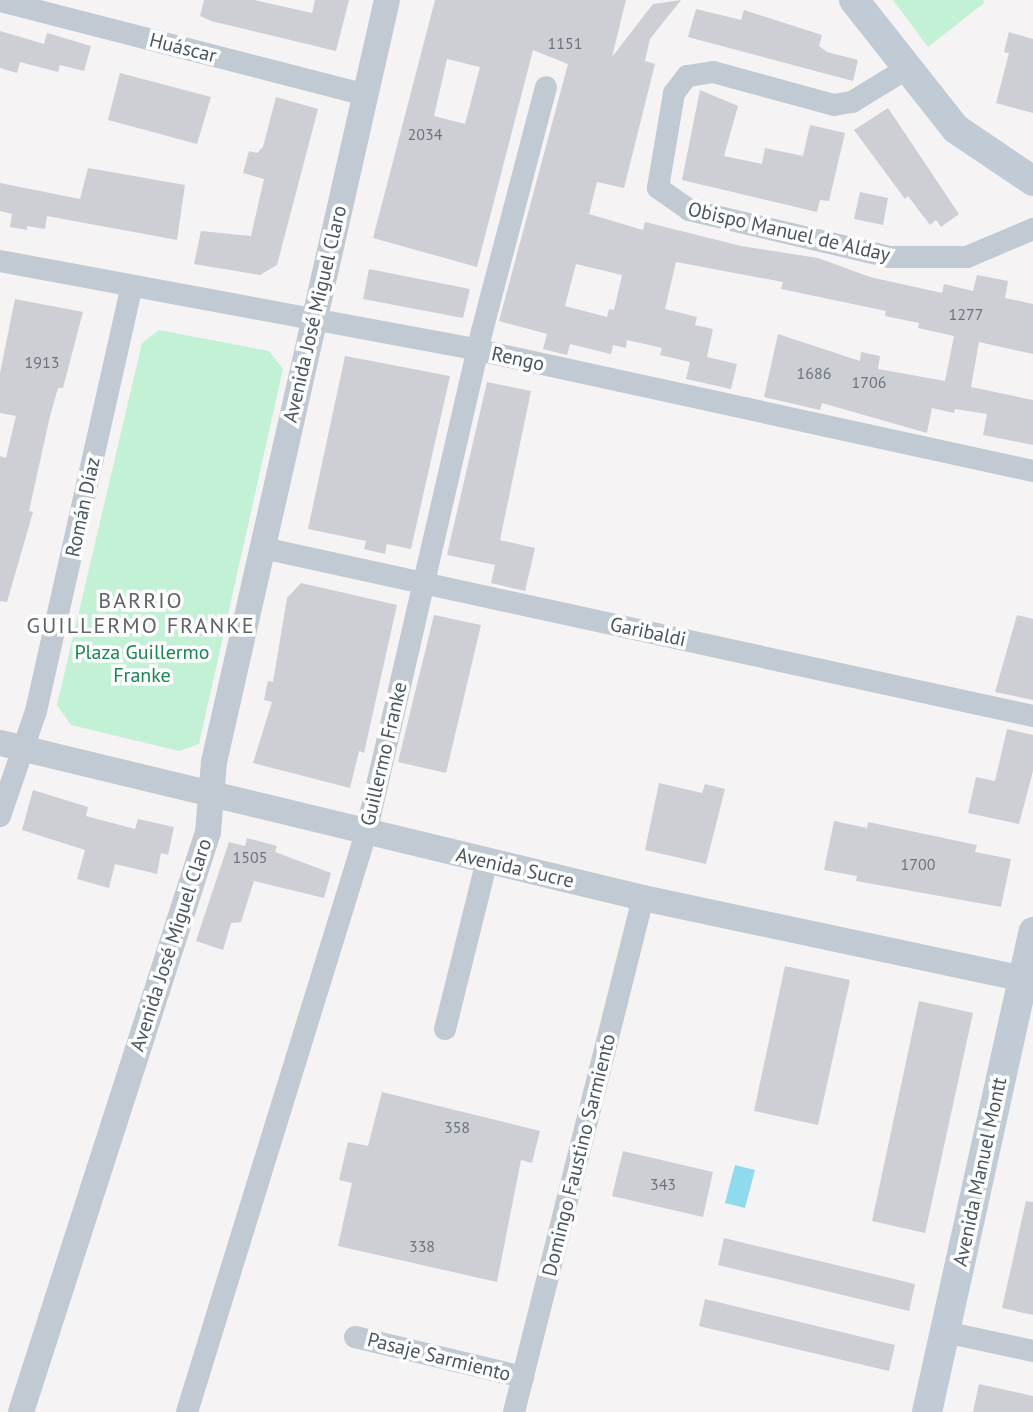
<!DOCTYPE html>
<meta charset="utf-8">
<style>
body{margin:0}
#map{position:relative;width:1033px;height:1412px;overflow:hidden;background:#f5f3f3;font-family:"PT Sans",sans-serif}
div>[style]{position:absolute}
.green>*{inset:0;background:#c3f1d5}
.water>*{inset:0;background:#90daee}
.building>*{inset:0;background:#cdcfd5}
.minor>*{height:22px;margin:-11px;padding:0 11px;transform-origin:11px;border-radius:11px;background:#c1cad2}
.tertiary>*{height:26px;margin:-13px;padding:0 13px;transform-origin:13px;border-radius:13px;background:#c1cad2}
.secondary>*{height:30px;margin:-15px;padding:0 15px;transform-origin:15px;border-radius:15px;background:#c1cbd6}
span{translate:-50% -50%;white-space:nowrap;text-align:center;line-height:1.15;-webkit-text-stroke:7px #fff;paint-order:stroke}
.number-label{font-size:16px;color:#6b747e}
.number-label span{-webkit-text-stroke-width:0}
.street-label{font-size:20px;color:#4a5661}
.park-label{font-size:20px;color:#17864f}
.neighbourhood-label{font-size:22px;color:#5f6368;letter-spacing:2px}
</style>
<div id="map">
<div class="green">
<i style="clip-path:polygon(893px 0,983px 0,984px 3px,928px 47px)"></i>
<i style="clip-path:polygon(159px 330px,269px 351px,283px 369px,199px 744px,179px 751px,71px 725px,57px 705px,142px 343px)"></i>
</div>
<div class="water">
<i style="clip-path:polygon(735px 1165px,755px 1170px,745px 1208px,725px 1203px)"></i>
</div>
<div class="building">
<i style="clip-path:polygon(204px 0,254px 0,312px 13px,315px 0,349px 0,336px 51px,211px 21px,200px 16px)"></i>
<i style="clip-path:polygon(evenodd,435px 0,626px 0,612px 57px,653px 4px,681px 0,650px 39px,645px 61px,655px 64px,624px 188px,597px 182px,589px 214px,643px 230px,645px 222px,741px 246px,818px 258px,870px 277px,942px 293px,944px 284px,973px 291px,977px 275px,1008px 281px,1005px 298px,1033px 304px,1033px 354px,979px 342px,971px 387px,1033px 400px,1033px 445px,983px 435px,987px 414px,955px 409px,954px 413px,932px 408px,927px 433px,822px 403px,820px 410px,764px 397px,778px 334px,860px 361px,861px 352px,880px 356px,878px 369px,945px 381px,954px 336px,918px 328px,919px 323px,885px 316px,886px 311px,781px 289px,783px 282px,676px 262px,665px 309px,697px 317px,695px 325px,713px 329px,707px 357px,737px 364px,731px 389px,686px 379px,690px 362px,660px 355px,662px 348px,627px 340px,626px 348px,613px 345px,611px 354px,570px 344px,567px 355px,543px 349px,547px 334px,499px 321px,568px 64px,533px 50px,477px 267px,373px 238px,435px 0,447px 59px,480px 67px,465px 124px,434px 116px,447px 59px,435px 0,576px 264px,622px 275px,614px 310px,609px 309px,607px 317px,565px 306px,576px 264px)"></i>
<i style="clip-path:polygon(696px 9px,741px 20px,744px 10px,822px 35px,819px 46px,827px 52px,858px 60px,853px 81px,688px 37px)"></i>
<i style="clip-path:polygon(0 31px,44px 44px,47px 33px,91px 46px,84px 71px,60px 65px,58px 72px,20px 62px,17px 73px,0 68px)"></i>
<i style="clip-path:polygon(1009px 32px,1033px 39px,1033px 113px,996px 103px,1009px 53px,1004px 52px)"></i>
<i style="clip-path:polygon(120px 73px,211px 97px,197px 144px,108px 120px)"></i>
<i style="clip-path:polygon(700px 90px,738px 106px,724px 156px,762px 164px,765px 148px,803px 156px,810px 125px,845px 133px,829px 201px,820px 200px,817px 212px,682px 180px)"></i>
<i style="clip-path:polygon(276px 97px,318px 109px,277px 265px,260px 275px,194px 264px,201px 231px,251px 236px,264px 179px,243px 173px,249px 151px,257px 153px,263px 147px)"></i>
<i style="clip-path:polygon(888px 108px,959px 214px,941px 227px,936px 220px,930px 225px,908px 196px,905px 199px,854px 130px)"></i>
<i style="clip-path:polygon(88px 168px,185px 185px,177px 240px,47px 216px,45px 229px,27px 226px,27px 230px,10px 227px,12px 214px,0 211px,0 183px,80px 199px)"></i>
<i style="clip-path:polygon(860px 192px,888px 198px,883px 225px,854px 219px)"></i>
<i style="clip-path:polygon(369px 269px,470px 289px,463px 318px,363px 299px)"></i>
<i style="clip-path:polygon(15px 299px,83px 312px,63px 388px,58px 388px,50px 416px,29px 511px,33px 512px,7px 602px,0 601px,0 456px,6px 458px,16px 416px,0 413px,0 373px)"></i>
<i style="clip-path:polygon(345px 356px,450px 376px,411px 549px,387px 544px,385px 554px,364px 549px,366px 541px,308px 529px)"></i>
<i style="clip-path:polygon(487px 382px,531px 391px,500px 540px,535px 548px,525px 591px,491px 583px,495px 565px,447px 555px)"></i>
<i style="clip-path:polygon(301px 583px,397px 605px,364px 753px,359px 751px,350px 788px,253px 763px,272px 702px,264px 700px,268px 681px,273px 682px,287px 598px)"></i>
<i style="clip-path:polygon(434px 615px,481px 625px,446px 773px,398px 762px)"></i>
<i style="clip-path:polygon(1017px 615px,1033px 619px,1033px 700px,995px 692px)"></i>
<i style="clip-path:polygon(1007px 729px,1033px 735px,1033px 771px,1019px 824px,968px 813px,976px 777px,995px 781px)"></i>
<i style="clip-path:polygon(659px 783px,702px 793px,705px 784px,725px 789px,706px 864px,645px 850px)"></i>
<i style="clip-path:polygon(33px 790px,88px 807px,86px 816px,135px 829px,138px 819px,174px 827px,168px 855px,161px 853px,157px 874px,115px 864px,109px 888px,77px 879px,85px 850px,22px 830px)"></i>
<i style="clip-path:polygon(834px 821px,867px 828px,868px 822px,977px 845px,975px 852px,1011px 859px,1001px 907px,856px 881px,857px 876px,824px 870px)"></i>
<i style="clip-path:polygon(247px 838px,277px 846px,275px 852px,331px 873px,324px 898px,254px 881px,241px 922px,231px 923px,223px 950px,196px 941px,229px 842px,245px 846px)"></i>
<i style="clip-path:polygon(785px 966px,850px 980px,818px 1125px,754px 1111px)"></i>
<i style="clip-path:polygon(919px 1001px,973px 1013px,925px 1233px,872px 1221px)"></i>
<i style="clip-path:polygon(382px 1092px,540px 1131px,532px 1163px,521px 1160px,497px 1282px,338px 1246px,352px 1183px,339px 1180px,348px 1142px,368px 1146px)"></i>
<i style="clip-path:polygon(623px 1151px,713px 1172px,703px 1217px,612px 1196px)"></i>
<i style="clip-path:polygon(1026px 1201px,1033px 1202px,1033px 1315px,1002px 1308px)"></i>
<i style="clip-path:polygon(724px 1238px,915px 1284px,909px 1311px,718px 1265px)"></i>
<i style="clip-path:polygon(705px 1299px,895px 1345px,889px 1371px,699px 1326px)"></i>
<i style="clip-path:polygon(979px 1384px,1033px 1396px,1033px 1412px,973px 1412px)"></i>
</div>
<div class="minor">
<i style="left:0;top:1px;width:377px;rotate:14.4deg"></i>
<i style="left:906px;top:69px;width:63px;rotate:148.6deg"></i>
<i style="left:852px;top:102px;width:18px;rotate:171deg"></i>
<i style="left:834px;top:105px;width:125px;rotate:-164.7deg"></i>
<i style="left:713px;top:72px;width:26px;rotate:171deg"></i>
<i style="left:687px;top:76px;width:21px;rotate:127deg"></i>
<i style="left:674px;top:93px;width:96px;rotate:99.6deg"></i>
<i style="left:658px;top:188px;width:38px;rotate:35deg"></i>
<i style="left:689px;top:210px;width:205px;rotate:13.2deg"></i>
<i style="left:889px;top:257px;width:78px"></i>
<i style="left:967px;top:257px;width:72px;rotate:-23deg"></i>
<i style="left:0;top:261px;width:486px;rotate:10.5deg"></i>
<i style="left:478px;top:350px;width:568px;rotate:12.3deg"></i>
<i style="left:263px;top:548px;width:788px;rotate:12.31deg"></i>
<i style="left:0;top:816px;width:111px;rotate:-71.1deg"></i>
<i style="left:36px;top:711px;width:433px;rotate:-77.3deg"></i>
<i style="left:445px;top:1029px;width:173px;rotate:-76deg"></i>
<i style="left:945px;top:1332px;width:90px;rotate:12.2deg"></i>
<i style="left:355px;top:1337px;width:173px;rotate:13.4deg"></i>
<i style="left:187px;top:1412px;width:606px;rotate:-72.82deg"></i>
<i style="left:366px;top:833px;width:515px;rotate:-76.99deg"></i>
<i style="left:482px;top:331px;width:252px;rotate:-75.3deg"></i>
<i style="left:514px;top:1412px;width:530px;rotate:-75.91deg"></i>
</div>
<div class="tertiary">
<i style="left:0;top:743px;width:661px;rotate:13.55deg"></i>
<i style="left:643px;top:898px;width:399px;rotate:12deg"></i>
<i style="left:21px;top:1412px;width:609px;rotate:-72.13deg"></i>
<i style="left:208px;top:832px;width:70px;rotate:-85.1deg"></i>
<i style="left:214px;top:762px;width:781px;rotate:-77.21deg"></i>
</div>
<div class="secondary">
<i style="left:854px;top:0;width:164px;rotate:51.7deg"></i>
<i style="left:956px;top:129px;width:93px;rotate:34deg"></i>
<i style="left:927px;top:1412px;width:492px;rotate:-77.5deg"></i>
</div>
<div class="number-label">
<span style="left:565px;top:43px">1151</span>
<span style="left:425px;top:134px">2034</span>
<span style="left:966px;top:314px">1277</span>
<span style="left:42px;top:362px">1913</span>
<span style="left:814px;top:373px">1686</span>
<span style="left:869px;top:382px">1706</span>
<span style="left:250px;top:857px">1505</span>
<span style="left:918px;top:864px">1700</span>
<span style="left:457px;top:1127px">358</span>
<span style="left:663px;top:1184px">343</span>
<span style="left:422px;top:1246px">338</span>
</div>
<div class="street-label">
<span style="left:183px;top:48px;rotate:14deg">Huáscar</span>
<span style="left:789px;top:232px;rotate:13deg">Obispo Manuel de Alday</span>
<span style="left:315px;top:314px;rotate:-77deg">Avenida José Miguel Claro</span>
<span style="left:518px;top:359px;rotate:12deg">Rengo</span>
<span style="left:83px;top:507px;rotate:-78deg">Román Díaz</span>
<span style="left:648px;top:632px;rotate:12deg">Garibaldi</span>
<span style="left:384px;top:754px;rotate:-77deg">Guillermo Franke</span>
<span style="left:515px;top:868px;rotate:13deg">Avenida Sucre</span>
<span style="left:171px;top:945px;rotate:-72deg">Avenida José Miguel Claro</span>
<span style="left:579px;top:1155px;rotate:-76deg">Domingo Faustino Sarmiento</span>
<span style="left:980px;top:1172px;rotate:-78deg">Avenida Manuel Montt</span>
<span style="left:439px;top:1357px;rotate:14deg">Pasaje Sarmiento</span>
</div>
<div class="park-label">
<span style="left:142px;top:664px">Plaza Guillermo<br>Franke</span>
</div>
<div class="neighbourhood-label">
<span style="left:141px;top:613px">BARRIO<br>GUILLERMO FRANKE</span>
</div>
</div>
